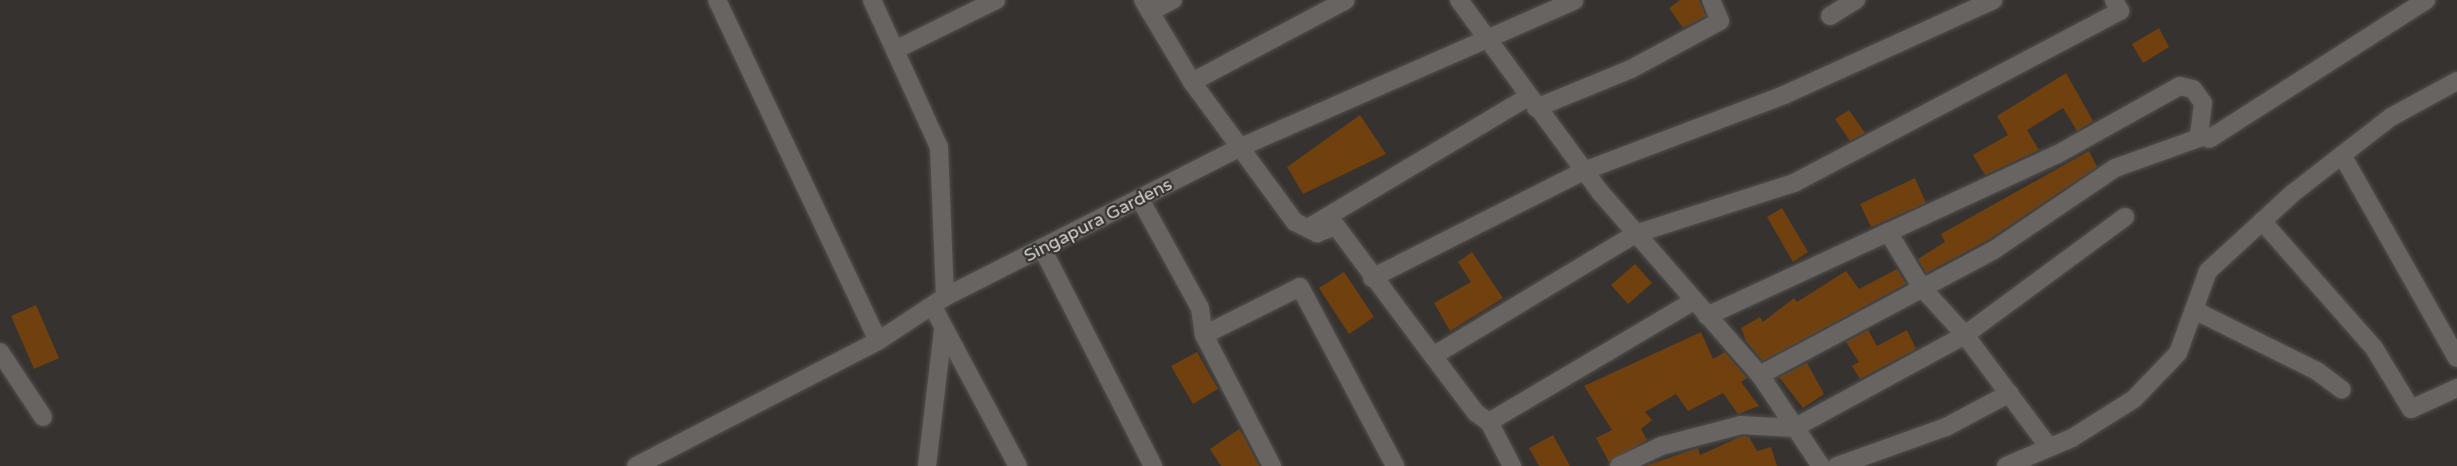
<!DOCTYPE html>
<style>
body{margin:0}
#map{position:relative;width:2457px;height:466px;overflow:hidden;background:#353230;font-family:"Varela Round",sans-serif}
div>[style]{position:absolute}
.building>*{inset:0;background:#71400f}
.roads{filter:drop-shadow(0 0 2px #514f4d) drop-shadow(0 0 2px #514f4d)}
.minor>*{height:18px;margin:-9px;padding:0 9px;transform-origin:9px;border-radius:9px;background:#676462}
span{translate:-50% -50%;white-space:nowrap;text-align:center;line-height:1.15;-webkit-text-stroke:4.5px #353230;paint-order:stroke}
.street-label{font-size:18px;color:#d8d7d5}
</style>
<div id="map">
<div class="building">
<i style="clip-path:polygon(1680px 0,1699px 0,1706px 16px,1683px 28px,1669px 8px)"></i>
<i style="clip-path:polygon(2159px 28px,2169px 47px,2143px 63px,2132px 44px)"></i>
<i style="clip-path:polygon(2066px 73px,2093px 121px,2077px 131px,2063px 108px,2027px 130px,2039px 150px,1985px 175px,1973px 155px,2008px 135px,1997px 116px)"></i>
<i style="clip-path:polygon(1849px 110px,1865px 133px,1850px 141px,1835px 119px)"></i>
<i style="clip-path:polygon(1360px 115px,1386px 154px,1303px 194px,1287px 167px)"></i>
<i style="clip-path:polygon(2089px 151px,2097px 167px,1988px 240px,1926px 273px,1918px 259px,1945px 242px,1941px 234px)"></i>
<i style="clip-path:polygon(1915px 178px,1926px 203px,1871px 227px,1860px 204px)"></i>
<i style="clip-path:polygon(1782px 208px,1808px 252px,1793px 262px,1767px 217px)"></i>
<i style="clip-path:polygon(1472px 252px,1503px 298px,1450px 331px,1434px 303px,1471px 282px,1458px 262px)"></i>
<i style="clip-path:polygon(1635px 264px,1652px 283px,1628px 304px,1611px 285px)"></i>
<i style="clip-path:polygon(1897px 269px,1906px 284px,1763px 361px,1746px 341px,1741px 328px,1760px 317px,1763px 322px,1794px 298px,1797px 302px,1846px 271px,1859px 289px)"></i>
<i style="clip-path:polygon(1344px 272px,1374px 317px,1349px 334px,1319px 288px)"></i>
<i style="clip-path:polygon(36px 305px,59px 358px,34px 369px,11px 316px)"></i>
<i style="clip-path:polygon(1868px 330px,1877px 346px,1907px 330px,1916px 349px,1860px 379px,1852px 366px,1859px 362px,1846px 342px)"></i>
<i style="clip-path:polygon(1701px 332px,1713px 359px,1725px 352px,1747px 378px,1741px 382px,1759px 406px,1738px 414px,1723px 393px,1688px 411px,1676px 394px,1645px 412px,1652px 420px,1641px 429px,1647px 440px,1609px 462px,1596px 438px,1612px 430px,1584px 386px)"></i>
<i style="clip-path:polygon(1197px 352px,1218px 389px,1193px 404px,1171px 366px)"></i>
<i style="clip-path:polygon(1807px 363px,1824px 394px,1803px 408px,1779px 377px)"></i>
<i style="clip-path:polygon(1239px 429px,1242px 433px,1259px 466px,1221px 466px,1210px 449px)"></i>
<i style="clip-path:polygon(1553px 435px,1570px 466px,1539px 466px,1529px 448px)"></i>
<i style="clip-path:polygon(1742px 436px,1749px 437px,1757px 451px,1771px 447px,1777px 466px,1645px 466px,1698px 448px,1700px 455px)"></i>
</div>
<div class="roads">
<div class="minor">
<i style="left:717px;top:0;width:377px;rotate:64.7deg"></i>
<i style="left:872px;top:0;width:162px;rotate:65.5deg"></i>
<i style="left:939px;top:147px;width:150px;rotate:87.7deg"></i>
<i style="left:1143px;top:0;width:96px;rotate:59.1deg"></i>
<i style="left:1192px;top:82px;width:174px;rotate:53.7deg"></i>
<i style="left:1295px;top:222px;width:25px;rotate:27deg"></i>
<i style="left:1317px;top:233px;width:20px;rotate:-20deg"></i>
<i style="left:1336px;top:226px;width:162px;rotate:53.3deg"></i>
<i style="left:1433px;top:356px;width:236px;rotate:-31.1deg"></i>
<i style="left:1635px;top:234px;width:167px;rotate:-17.8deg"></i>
<i style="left:1794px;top:183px;width:369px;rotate:-27.8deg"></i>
<i style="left:2120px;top:11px;width:13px;rotate:-119deg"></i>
<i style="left:1459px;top:0;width:240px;rotate:53.7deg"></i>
<i style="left:1601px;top:193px;width:242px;rotate:48.9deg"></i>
<i style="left:1760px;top:375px;width:110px;rotate:56.2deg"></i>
<i style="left:1150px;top:12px;width:26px;rotate:-28deg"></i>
<i style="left:1830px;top:16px;width:31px;rotate:-32deg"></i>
<i style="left:895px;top:50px;width:113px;rotate:-26.3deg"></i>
<i style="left:1192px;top:82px;width:174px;rotate:-28deg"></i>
<i style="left:1536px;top:108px;width:103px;rotate:-22.3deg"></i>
<i style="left:1631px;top:69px;width:101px;rotate:-28.3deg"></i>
<i style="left:1720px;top:21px;width:23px;rotate:-113deg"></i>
<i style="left:2209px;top:139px;width:258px;rotate:-32.6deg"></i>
<i style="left:2342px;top:155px;width:233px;rotate:60.5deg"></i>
<i style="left:1140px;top:199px;width:124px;rotate:61.2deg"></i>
<i style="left:1200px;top:308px;width:27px;rotate:82deg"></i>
<i style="left:1204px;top:335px;width:148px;rotate:62.6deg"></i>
<i style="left:2262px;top:221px;width:169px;rotate:48.6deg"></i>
<i style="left:2374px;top:348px;width:71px;rotate:58.8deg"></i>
<i style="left:2411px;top:409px;width:51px;rotate:-24.5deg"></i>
<i style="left:1308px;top:228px;width:256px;rotate:-30.8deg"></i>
<i style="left:1888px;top:232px;width:66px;rotate:58.7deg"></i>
<i style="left:1922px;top:288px;width:64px;rotate:47.5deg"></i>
<i style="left:1965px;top:335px;width:139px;rotate:53.2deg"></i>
<i style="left:1042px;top:248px;width:245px;rotate:63deg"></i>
<i style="left:1372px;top:278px;width:237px;rotate:-26.8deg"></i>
<i style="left:1584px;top:171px;width:214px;rotate:-20.8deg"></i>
<i style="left:1784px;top:95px;width:230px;rotate:-24.4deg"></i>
<i style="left:934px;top:309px;width:178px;rotate:61.9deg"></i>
<i style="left:2196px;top:311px;width:135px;rotate:26.4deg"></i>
<i style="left:2317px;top:371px;width:31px;rotate:37deg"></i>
<i style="left:1707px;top:316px;width:384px;rotate:-24.8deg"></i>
<i style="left:2056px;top:155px;width:142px;rotate:-29.1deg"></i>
<i style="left:2180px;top:86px;width:13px;rotate:13deg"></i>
<i style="left:2193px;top:89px;width:17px;rotate:54deg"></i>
<i style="left:2203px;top:103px;width:35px;rotate:97deg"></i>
<i style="left:2199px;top:138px;width:89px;rotate:160.3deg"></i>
<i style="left:2115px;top:168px;width:146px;rotate:145.9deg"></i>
<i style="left:1994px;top:250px;width:265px;rotate:151.9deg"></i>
<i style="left:1204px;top:335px;width:107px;rotate:-26.6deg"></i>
<i style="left:1300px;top:287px;width:203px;rotate:62deg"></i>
<i style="left:0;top:352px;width:78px;rotate:56.5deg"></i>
<i style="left:1433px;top:356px;width:71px;rotate:53deg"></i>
<i style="left:1476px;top:413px;width:16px;rotate:35deg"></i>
<i style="left:1489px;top:422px;width:50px;rotate:62.4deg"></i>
<i style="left:1489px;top:422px;width:238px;rotate:-30.6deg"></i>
<i style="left:636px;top:466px;width:272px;rotate:-27.3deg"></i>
<i style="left:878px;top:341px;width:80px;rotate:-33.3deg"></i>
<i style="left:945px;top:297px;width:332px;rotate:-26.9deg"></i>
<i style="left:1241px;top:147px;width:364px;rotate:-23.7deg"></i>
<i style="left:927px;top:466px;width:137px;rotate:-83.3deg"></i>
<i style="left:1619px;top:466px;width:47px;rotate:-25.5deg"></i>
<i style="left:1661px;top:446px;width:83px;rotate:-14.7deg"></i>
<i style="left:1741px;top:425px;width:53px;rotate:3.2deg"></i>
<i style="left:1794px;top:428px;width:195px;rotate:-28.5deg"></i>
<i style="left:1965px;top:335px;width:199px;rotate:-36.4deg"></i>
<i style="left:1837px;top:466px;width:116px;rotate:-19.7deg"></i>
<i style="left:1946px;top:427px;width:72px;rotate:-28deg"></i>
<i style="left:2006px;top:466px;width:72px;rotate:-23deg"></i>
<i style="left:2072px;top:438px;width:73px;rotate:-32.2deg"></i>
<i style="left:2134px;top:399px;width:64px;rotate:-46.3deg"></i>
<i style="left:2178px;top:353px;width:87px;rotate:-69.9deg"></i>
<i style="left:2208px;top:271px;width:115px;rotate:-42.5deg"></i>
<i style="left:2293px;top:193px;width:124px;rotate:-37.8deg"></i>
<i style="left:2391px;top:117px;width:75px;rotate:-28.6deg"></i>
</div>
</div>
<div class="street-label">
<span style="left:1098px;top:220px;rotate:-27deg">Singapura Gardens</span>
</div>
</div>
